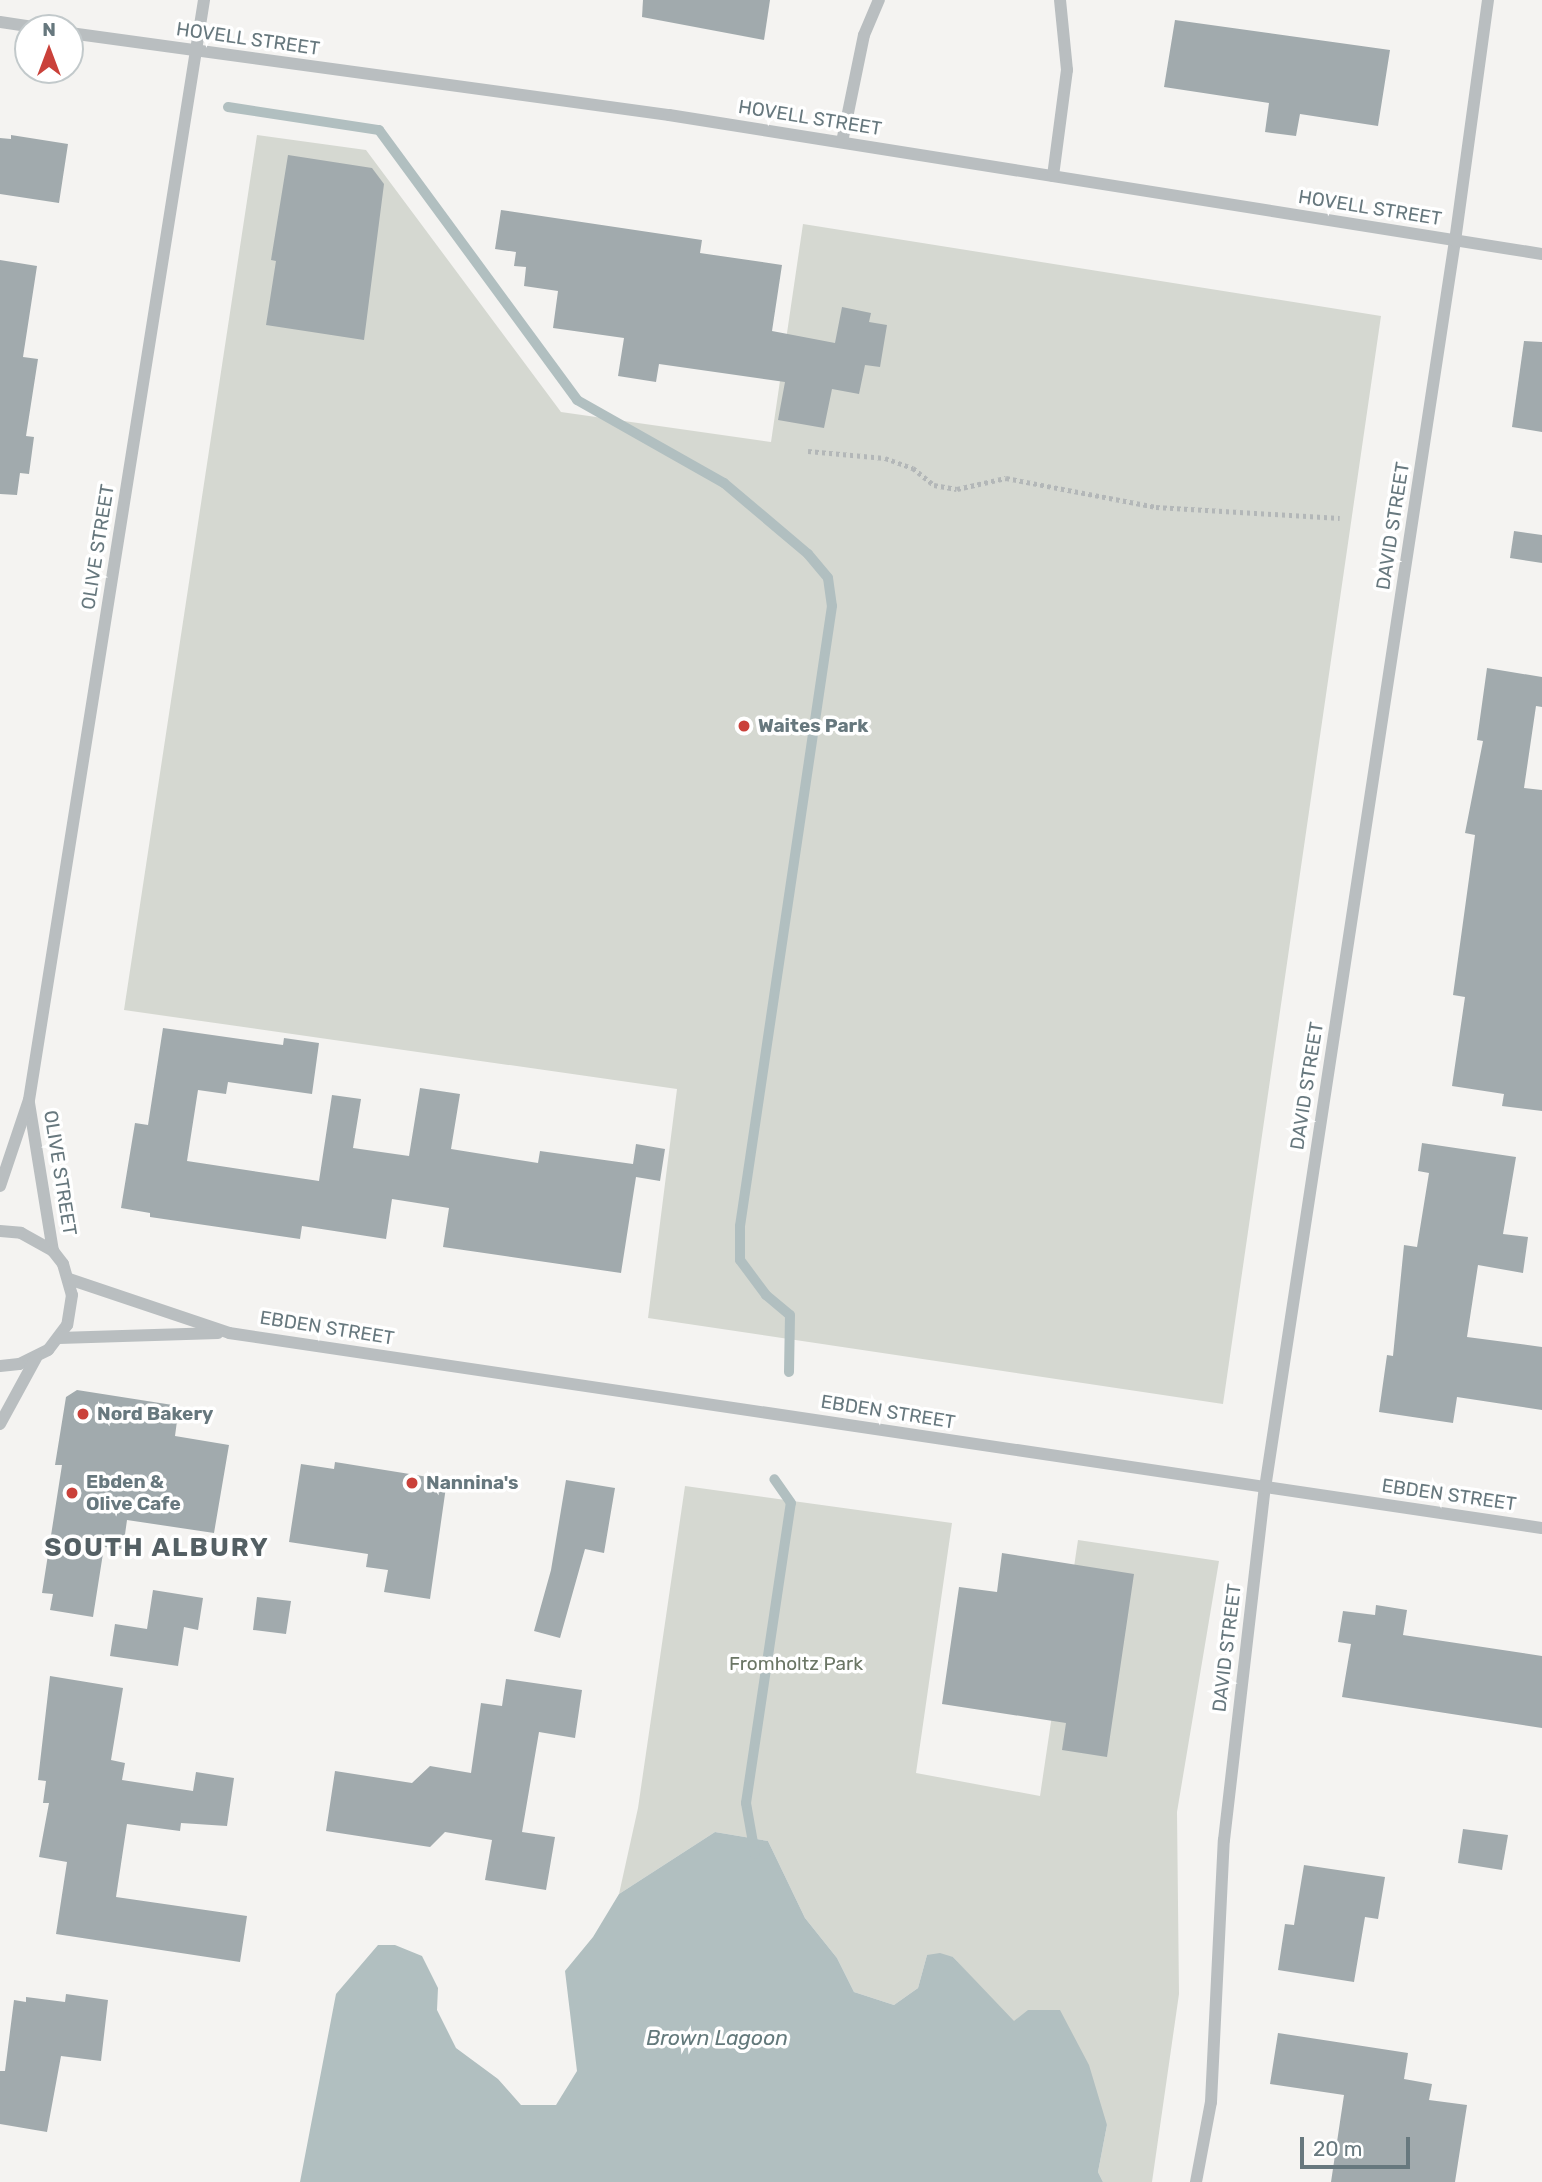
<!DOCTYPE html>
<style>
body{margin:0}
#map{position:relative;width:1542px;height:2182px;overflow:hidden;background:#f4f3f1;font-family:Rubik,sans-serif}
div>[style]{position:absolute}
.green>*{inset:0;background:#d5d8d1}
.water>*{inset:0;background:#b1bfc0}
.stream>*{height:10px;margin:-5px;padding:0 5px;transform-origin:5px;border-radius:5px;background:#b1bfc0}
.building>*{inset:0;background:#a1aaad}
.path>*{height:4.5px;margin-top:-2.25px;transform-origin:0;background:repeating-linear-gradient(90deg,#b3b7b8 0 3.5px,transparent 0 7px)}
.minor>*{height:12px;margin:-6px;padding:0 6px;transform-origin:6px;border-radius:6px;background:#b9bec0}
.dots>*{width:19px;height:19px;translate:-50% -50%;box-sizing:border-box;border:4px solid #fff;border-radius:50%}
span{translate:-50% -50%;white-space:nowrap;text-align:center;line-height:1.15;-webkit-text-stroke:7px #fff;paint-order:stroke}
.street-label{font-size:19px;color:#67787e}
.poi-label{font-size:19px;color:#67787e;font-weight:700}
.left{translate:0 -50%;text-align:left}
.park-label{font-size:19px;color:#6b7665}
.water-label{font-size:21px;color:#63797b;font-style:italic}
.district-label{font-size:26px;color:#546064;font-weight:700;letter-spacing:2px}
.north{position:absolute;left:14px;top:14px;width:70px;height:70px;box-sizing:border-box;background:#fff;border:2px solid #c2c9cb;border-radius:50%;rotate:0deg;font-size:19px;font-weight:700;line-height:28px;text-align:center;color:#67787e}
.north::after{content:'';display:block;margin:auto;width:24px;height:32px;background:#ca413a;clip-path:polygon(50% 0,100% 100%,50% 72%,0 100%)}
.scale{position:absolute;left:1300px;top:2137px;width:110px;height:32px;box-sizing:border-box;border:4px solid #67787e;border-top:0;padding-left:9px;font-size:21px;line-height:24px;white-space:nowrap;color:#67787e;-webkit-text-stroke:5px #fff;paint-order:stroke}
</style>
<div id="map">
<div class="green">
<i style="clip-path:polygon(257px 135px,366px 150px,561px 412px,771px 442px,803px 224px,1381px 316px,1223px 1404px,648px 1318px,677px 1089px,124px 1010px)"></i>
<i style="clip-path:polygon(685px 1486px,952px 1523px,916px 1773px,1040px 1796px,1078px 1540px,1219px 1561px,1177px 1812px,1179px 1994px,1152px 2182px,1103px 2182px,1098px 2172px,1107px 2125px,953px 1957px,927px 1955px,918px 1988px,894px 2005px,854px 1992px,837px 1958px,805px 1918px,768px 1841px,715px 1832px,619px 1894px,638px 1808px)"></i>
</div>
<div class="water">
<i style="clip-path:polygon(715px 1832px,768px 1841px,805px 1918px,837px 1958px,854px 1992px,894px 2005px,918px 1988px,927px 1955px,940px 1953px,953px 1957px,1014px 2021px,1028px 2010px,1060px 2010px,1089px 2065px,1107px 2125px,1098px 2172px,1103px 2182px,300px 2182px,336px 1994px,378px 1945px,395px 1945px,422px 1956px,438px 1988px,437px 2010px,456px 2048px,498px 2079px,521px 2105px,556px 2105px,577px 2071px,565px 1971px,593px 1937px,619px 1894px)"></i>
</div>
<div class="stream">
<i style="left:228px;top:107px;width:153px;rotate:8.7deg"></i>
<i style="left:379px;top:130px;width:335px;rotate:53.7deg"></i>
<i style="left:577px;top:400px;width:169px;rotate:29.5deg"></i>
<i style="left:724px;top:483px;width:110px;rotate:40.2deg"></i>
<i style="left:808px;top:554px;width:31px;rotate:50deg"></i>
<i style="left:828px;top:578px;width:28px;rotate:82deg"></i>
<i style="left:832px;top:606px;width:627px;rotate:98.44deg"></i>
<i style="left:740px;top:1226px;width:34px;rotate:90deg"></i>
<i style="left:740px;top:1260px;width:44px;rotate:53.4deg"></i>
<i style="left:766px;top:1295px;width:31px;rotate:40deg"></i>
<i style="left:790px;top:1315px;width:57px;rotate:91deg"></i>
<i style="left:755px;top:1854px;width:52px;rotate:-100deg"></i>
<i style="left:746px;top:1803px;width:303px;rotate:-81.5deg"></i>
<i style="left:791px;top:1503px;width:29px;rotate:-125deg"></i>
</div>
<div class="building">
<i style="clip-path:polygon(643px 0,770px 0,764px 40px,642px 17px)"></i>
<i style="clip-path:polygon(1175px 20px,1390px 50px,1378px 126px,1300px 114px,1296px 136px,1265px 132px,1269px 103px,1164px 87px)"></i>
<i style="clip-path:polygon(11px 135px,68px 144px,59px 203px,0 194px,0 138px,11px 139px)"></i>
<i style="clip-path:polygon(288px 155px,372px 168px,384px 184px,364px 340px,266px 325px,276px 261px,271px 260px)"></i>
<i style="clip-path:polygon(501px 210px,702px 240px,700px 253px,782px 265px,772px 331px,835px 343px,842px 307px,871px 313px,869px 322px,887px 325px,880px 367px,865px 365px,859px 394px,832px 389px,824px 428px,778px 420px,785px 382px,659px 364px,656px 382px,618px 376px,624px 338px,553px 328px,558px 291px,524px 286px,526px 267px,514px 266px,516px 252px,495px 249px)"></i>
<i style="clip-path:polygon(0 260px,37px 266px,23px 357px,38px 359px,26px 436px,34px 437px,29px 474px,20px 473px,17px 495px,0 494px)"></i>
<i style="clip-path:polygon(1524px 341px,1542px 342px,1542px 432px,1512px 427px)"></i>
<i style="clip-path:polygon(1514px 531px,1542px 535px,1542px 563px,1510px 558px)"></i>
<i style="clip-path:polygon(1487px 668px,1542px 677px,1542px 707px,1536px 706px,1524px 788px,1542px 790px,1542px 1111px,1502px 1106px,1504px 1094px,1452px 1086px,1465px 997px,1453px 995px,1475px 835px,1465px 833px,1483px 741px,1477px 740px)"></i>
<i style="clip-path:polygon(163px 1028px,283px 1045px,284px 1038px,319px 1043px,312px 1094px,228px 1082px,226px 1094px,198px 1090px,187px 1161px,319px 1181px,332px 1095px,361px 1099px,353px 1148px,409px 1156px,420px 1088px,460px 1094px,451px 1149px,538px 1163px,540px 1151px,633px 1164px,636px 1144px,665px 1149px,660px 1181px,636px 1177px,621px 1273px,443px 1247px,449px 1208px,392px 1199px,386px 1239px,302px 1226px,300px 1239px,150px 1217px,150px 1213px,121px 1208px,135px 1123px,148px 1125px)"></i>
<i style="clip-path:polygon(1422px 1143px,1516px 1157px,1503px 1234px,1528px 1237px,1523px 1273px,1478px 1265px,1467px 1337px,1542px 1347px,1542px 1410px,1457px 1397px,1453px 1423px,1379px 1412px,1387px 1355px,1393px 1356px,1404px 1245px,1417px 1247px,1429px 1173px,1418px 1171px)"></i>
<i style="clip-path:polygon(77px 1390px,179px 1406px,175px 1436px,229px 1445px,214px 1533px,127px 1520px,123px 1549px,104px 1547px,93px 1617px,50px 1610px,53px 1594px,42px 1593px,62px 1465px,55px 1465px,66px 1397px)"></i>
<i style="clip-path:polygon(335px 1462px,447px 1480px,430px 1599px,384px 1592px,388px 1570px,366px 1567px,368px 1554px,289px 1542px,301px 1464px,334px 1469px)"></i>
<i style="clip-path:polygon(566px 1480px,615px 1488px,604px 1553px,585px 1549px,560px 1638px,534px 1631px,551px 1570px)"></i>
<i style="clip-path:polygon(1002px 1553px,1134px 1574px,1107px 1757px,1062px 1750px,1066px 1723px,942px 1704px,959px 1587px,997px 1592px)"></i>
<i style="clip-path:polygon(153px 1590px,203px 1598px,198px 1630px,184px 1627px,178px 1666px,110px 1656px,115px 1624px,147px 1629px)"></i>
<i style="clip-path:polygon(257px 1597px,291px 1601px,286px 1634px,253px 1630px)"></i>
<i style="clip-path:polygon(1376px 1605px,1407px 1610px,1403px 1635px,1542px 1656px,1542px 1728px,1342px 1697px,1351px 1644px,1338px 1642px,1343px 1611px,1375px 1615px)"></i>
<i style="clip-path:polygon(50px 1676px,123px 1688px,111px 1760px,125px 1763px,122px 1780px,193px 1791px,196px 1772px,234px 1778px,227px 1826px,181px 1823px,180px 1831px,127px 1824px,116px 1897px,247px 1916px,240px 1962px,56px 1934px,67px 1862px,39px 1857px,49px 1803px,43px 1803px,46px 1781px,38px 1780px)"></i>
<i style="clip-path:polygon(506px 1679px,582px 1690px,575px 1738px,539px 1732px,522px 1832px,555px 1837px,546px 1890px,485px 1880px,492px 1840px,445px 1832px,430px 1847px,326px 1831px,335px 1771px,412px 1783px,430px 1766px,471px 1773px,481px 1703px,502px 1706px)"></i>
<i style="clip-path:polygon(1463px 1829px,1508px 1835px,1502px 1870px,1458px 1863px)"></i>
<i style="clip-path:polygon(1304px 1865px,1385px 1877px,1378px 1919px,1365px 1917px,1354px 1982px,1278px 1970px,1285px 1924px,1294px 1925px)"></i>
<i style="clip-path:polygon(66px 1994px,108px 2000px,101px 2061px,61px 2056px,47px 2132px,0 2124px,0 2071px,5px 2071px,14px 2000px,26px 2002px,26px 1997px,65px 2002px)"></i>
<i style="clip-path:polygon(1278px 2033px,1408px 2053px,1404px 2079px,1432px 2084px,1429px 2100px,1467px 2105px,1455px 2182px,1331px 2182px,1344px 2095px,1270px 2084px)"></i>
</div>
<div class="path">
<i style="left:808px;top:451px;width:77px;rotate:5.2deg"></i>
<i style="left:885px;top:458px;width:30px;rotate:20deg"></i>
<i style="left:913px;top:468px;width:27px;rotate:39deg"></i>
<i style="left:934px;top:485px;width:23px;rotate:10deg"></i>
<i style="left:957px;top:489px;width:50px;rotate:-12.7deg"></i>
<i style="left:1006px;top:478px;width:153px;rotate:10.9deg"></i>
<i style="left:1156px;top:507px;width:184px;rotate:3.4deg"></i>
</div>
<div class="minor">
<i style="left:0;top:22px;width:40px;rotate:8.5deg"></i>
<i style="left:70px;top:33px;width:605px;rotate:7.8deg"></i>
<i style="left:669px;top:115px;width:884px;rotate:9.05deg"></i>
<i style="left:842px;top:142px;width:109px;rotate:-78.4deg"></i>
<i style="left:864px;top:35px;width:38px;rotate:-67deg"></i>
<i style="left:1053px;top:176px;width:107px;rotate:-82.5deg"></i>
<i style="left:1067px;top:70px;width:70px;rotate:-95.7deg"></i>
<i style="left:29px;top:1103px;width:150px;rotate:80.8deg"></i>
<i style="left:0;top:1186px;width:91px;rotate:-71.4deg"></i>
<i style="left:29px;top:1100px;width:1114px;rotate:-80.96deg"></i>
<i style="left:0;top:1231px;width:21px;rotate:5deg"></i>
<i style="left:21px;top:1233px;width:37px;rotate:29deg"></i>
<i style="left:53px;top:1251px;width:16px;rotate:52deg"></i>
<i style="left:63px;top:1264px;width:32px;rotate:74deg"></i>
<i style="left:72px;top:1295px;width:30px;rotate:99deg"></i>
<i style="left:67px;top:1325px;width:31px;rotate:127deg"></i>
<i style="left:48px;top:1350px;width:32px;rotate:154deg"></i>
<i style="left:19px;top:1364px;width:19px;rotate:174deg"></i>
<i style="left:69px;top:1279px;width:169px;rotate:18.6deg"></i>
<i style="left:229px;top:1333px;width:1327px;rotate:8.45deg"></i>
<i style="left:59px;top:1338px;width:159px;rotate:-1.8deg"></i>
<i style="left:0;top:1424px;width:75px;rotate:-61.4deg"></i>
<i style="left:1196px;top:2182px;width:81px;rotate:-79.4deg"></i>
<i style="left:1211px;top:2102px;width:262px;rotate:-87.2deg"></i>
<i style="left:1224px;top:1840px;width:354px;rotate:-83.4deg"></i>
<i style="left:1265px;top:1488px;width:1261px;rotate:-81.34deg"></i>
<i style="left:1455px;top:241px;width:243px;rotate:-82.2deg"></i>
</div>
<div class="dots">
<i style="left:744px;top:726px;background:#ca413a"></i>
<i style="left:83px;top:1414px;background:#ca413a"></i>
<i style="left:412px;top:1483px;background:#ca413a"></i>
<i style="left:72px;top:1493px;background:#ca413a"></i>
</div>
<div class="street-label">
<span style="left:248px;top:39px;rotate:8deg">HOVELL STREET</span>
<span style="left:810px;top:118px;rotate:9deg">HOVELL STREET</span>
<span style="left:1370px;top:208px;rotate:9deg">HOVELL STREET</span>
<span style="left:1393px;top:526px;rotate:-81deg">DAVID STREET</span>
<span style="left:98px;top:547px;rotate:-81deg">OLIVE STREET</span>
<span style="left:1307px;top:1086px;rotate:-81deg">DAVID STREET</span>
<span style="left:60px;top:1173px;rotate:81deg">OLIVE STREET</span>
<span style="left:327px;top:1328px;rotate:9deg">EBDEN STREET</span>
<span style="left:888px;top:1412px;rotate:9deg">EBDEN STREET</span>
<span style="left:1449px;top:1495px;rotate:8deg">EBDEN STREET</span>
<span style="left:1227px;top:1648px;rotate:-83deg">DAVID STREET</span>
</div>
<div class="poi-label">
<span class="left" style="left:758px;top:726px">Waites Park</span>
<span class="left" style="left:97px;top:1414px">Nord Bakery</span>
<span class="left" style="left:86px;top:1493px">Ebden &amp;<br>Olive Cafe</span>
<span class="left" style="left:426px;top:1483px">Nannina's</span>
</div>
<div class="park-label">
<span style="left:796px;top:1664px">Fromholtz Park</span>
</div>
<div class="water-label">
<span style="left:717px;top:2038px">Brown Lagoon</span>
</div>
<div class="district-label">
<span style="left:157px;top:1548px">SOUTH ALBURY</span>
</div>
<div class="north">N</div>
<div class="scale">20 m</div>
</div>
